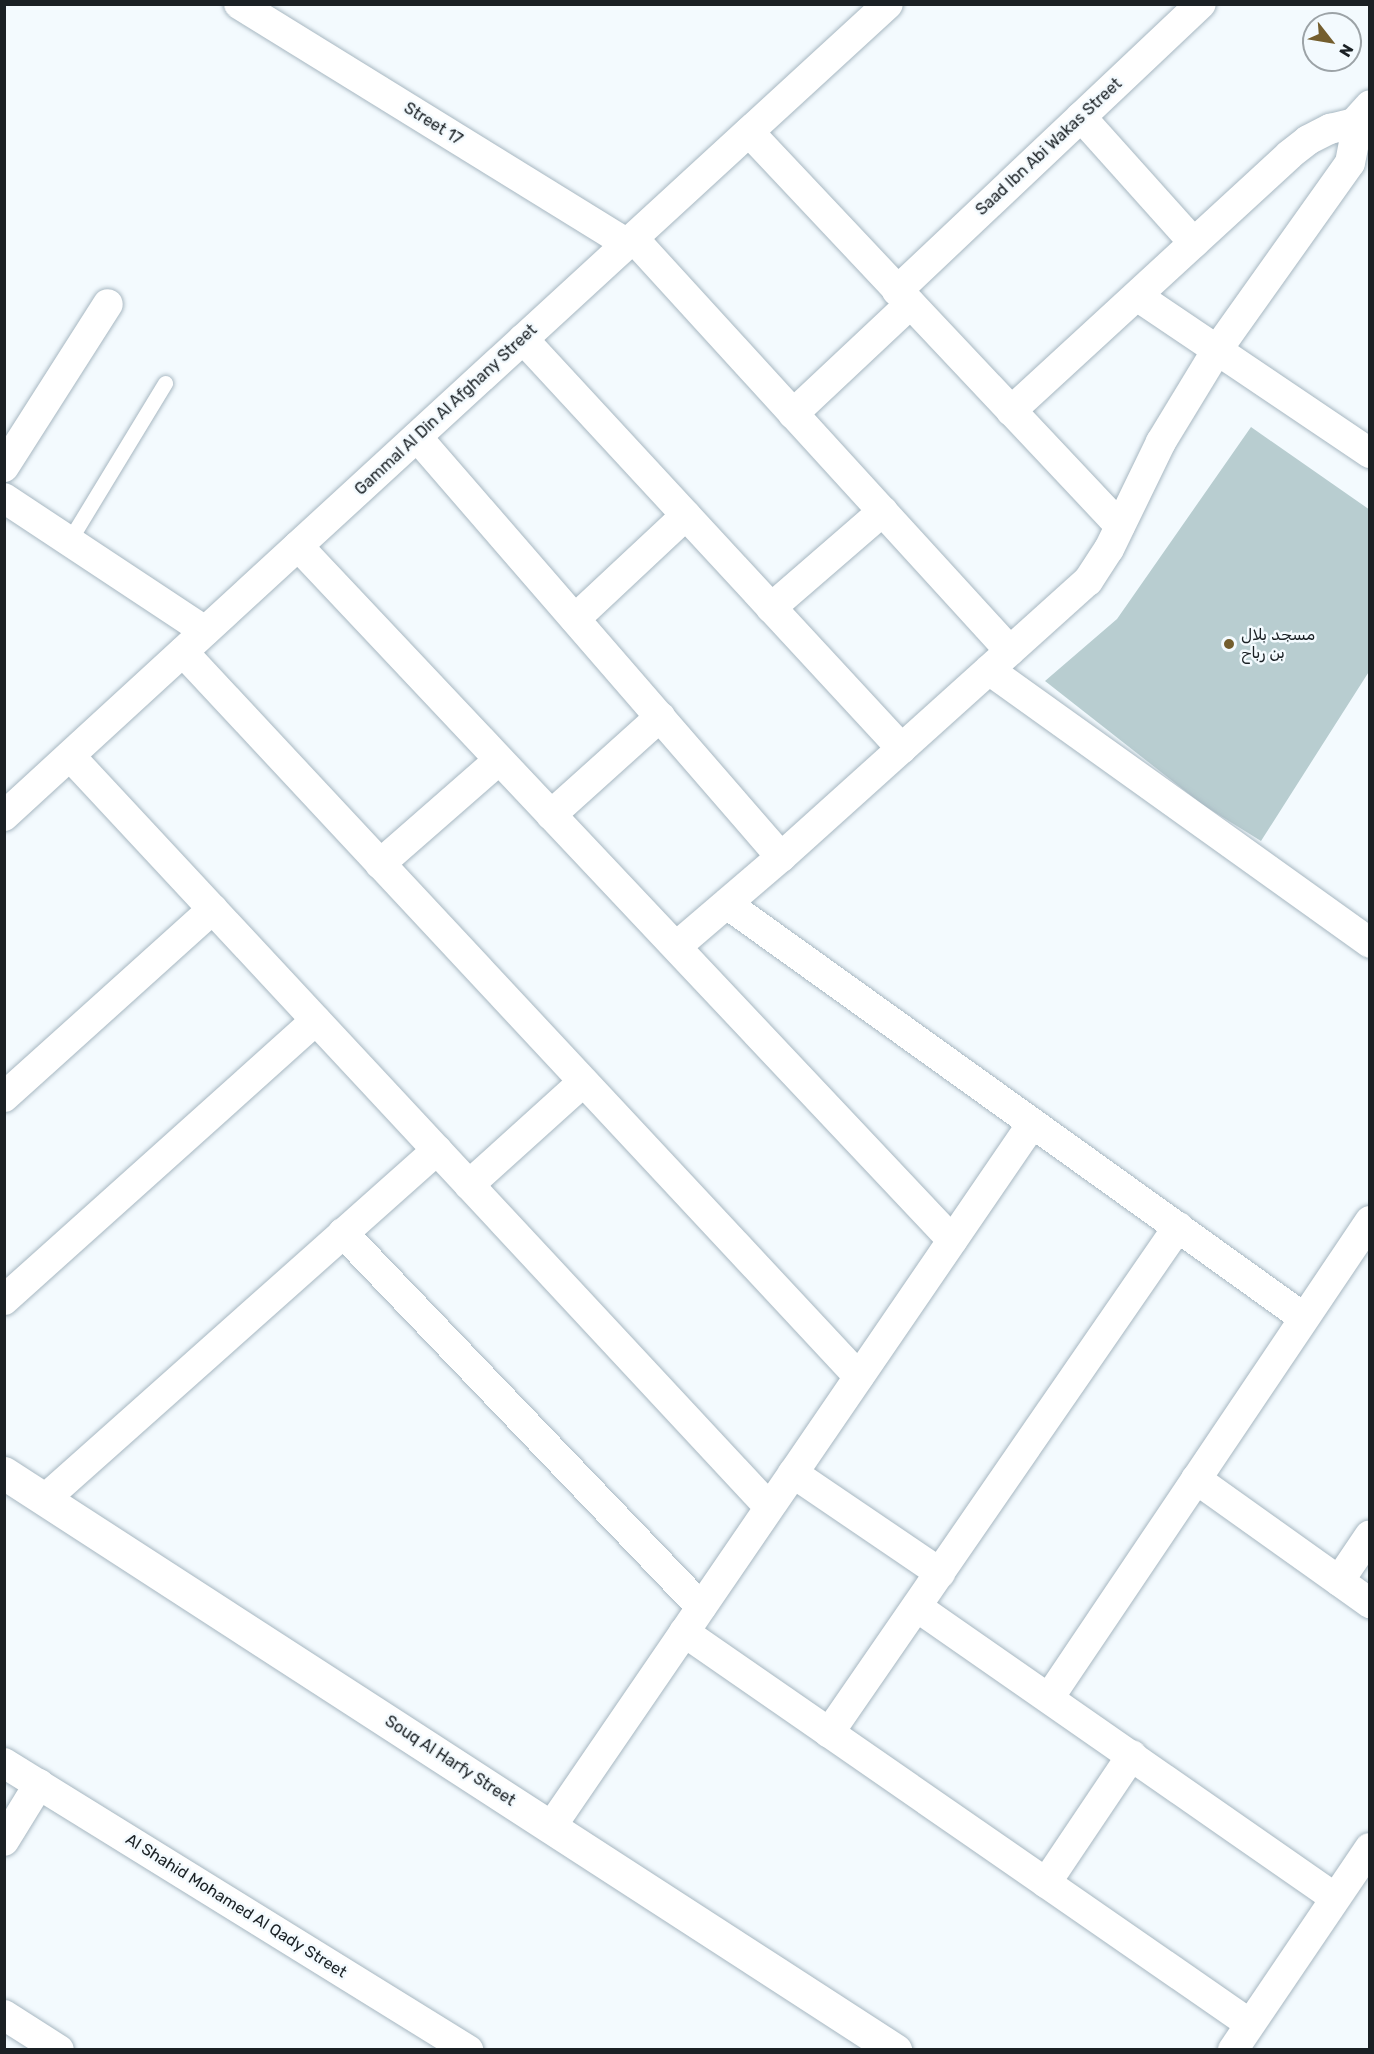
<!DOCTYPE html>
<meta charset="utf-8">
<style>
body{margin:0}
#map{position:relative;width:1374px;height:2054px;overflow:hidden;background:#f3fafe;font-family:Rubik,Vazirmatn,sans-serif}
div>[style]{position:absolute}
.building>*{inset:0;background:#b8cdd0}
.roads{filter:drop-shadow(0 0 2px #a7b7c1) drop-shadow(0 0 2px #a7b7c1)}
.service>*{height:15px;margin:-7.5px;padding:0 7.5px;transform-origin:7.5px;border-radius:7.5px;background:#fff}
.minor>*{height:30px;margin:-15px;padding:0 15px;transform-origin:15px;border-radius:15px;background:#fff}
.tertiary>*{height:33px;margin:-16.5px;padding:0 16.5px;transform-origin:16.5px;border-radius:16.5px;background:#fff}
.dots>*{width:16px;height:16px;translate:-50% -50%;box-sizing:border-box;border:3px solid #f3fafe;border-radius:50%}
span{translate:-50% -50%;white-space:nowrap;text-align:center;line-height:1.15;-webkit-text-stroke:5px #f3fafe;paint-order:stroke}
.street-label{font-size:16px;color:#1a2024}
.poi-label{font-size:16px;color:#1a2024}
.left{translate:0 -50%;text-align:left}
.frame{position:absolute;inset:0;border:6px solid #1a2024;pointer-events:none}
.north{position:absolute;left:1302px;top:12px;width:60px;height:60px;box-sizing:border-box;background:#f3fafe;border:2px solid #9ca3a7;border-radius:50%;rotate:121deg;font-size:16px;font-weight:700;line-height:24px;text-align:center;color:#1a2024}
.north::after{content:'';display:block;margin:auto;width:21px;height:27px;background:#745e2e;clip-path:polygon(50% 0,100% 100%,50% 72%,0 100%)}
</style>
<div id="map">
<div class="building">
<i style="clip-path:polygon(1251px 427px,1370px 510px,1370px 670px,1261px 841px,1203px 805px,1045px 681px,1117px 619px)"></i>
</div>
<div class="roads">
<div class="service">
<i style="left:69px;top:541px;width:185px;rotate:-58.7deg"></i>
</div>
<div class="minor">
<i style="left:239px;top:4px;width:456px;rotate:31.7deg"></i>
<i style="left:1081px;top:117px;width:169px;rotate:48.1deg"></i>
<i style="left:749px;top:132px;width:541px;rotate:46.72deg"></i>
<i style="left:633px;top:238px;width:559px;rotate:47.61deg"></i>
<i style="left:897px;top:291px;width:418px;rotate:-43.4deg"></i>
<i style="left:1137px;top:296px;width:281px;rotate:34deg"></i>
<i style="left:523px;top:339px;width:558px;rotate:47.25deg"></i>
<i style="left:1011px;top:411px;width:378px;rotate:-42.6deg"></i>
<i style="left:1289px;top:155px;width:24px;rotate:-38deg"></i>
<i style="left:1308px;top:140px;width:25px;rotate:-27deg"></i>
<i style="left:1330px;top:129px;width:25px;rotate:-14deg"></i>
<i style="left:1354px;top:123px;width:24px;rotate:-48deg"></i>
<i style="left:793px;top:414px;width:161px;rotate:-43.2deg"></i>
<i style="left:417px;top:437px;width:556px;rotate:49.09deg"></i>
<i style="left:4px;top:467px;width:193px;rotate:-57.5deg"></i>
<i style="left:4px;top:498px;width:241px;rotate:33.5deg"></i>
<i style="left:298px;top:546px;width:954px;rotate:46.7deg"></i>
<i style="left:771px;top:608px;width:148px;rotate:-40.9deg"></i>
<i style="left:575px;top:619px;width:152px;rotate:-43.1deg"></i>
<i style="left:183px;top:652px;width:991px;rotate:47deg"></i>
<i style="left:989px;top:670px;width:469px;rotate:35.6deg"></i>
<i style="left:70px;top:756px;width:1026px;rotate:47.05deg"></i>
<i style="left:551px;top:815px;width:147px;rotate:-42deg"></i>
<i style="left:4px;top:816px;width:1200px;rotate:-42.57deg"></i>
<i style="left:380px;top:864px;width:158px;rotate:-41.2deg"></i>
<i style="left:727px;top:904px;width:710px;rotate:35.66deg"></i>
<i style="left:677px;top:946px;width:137px;rotate:-40.6deg"></i>
<i style="left:781px;top:857px;width:413px;rotate:-42deg"></i>
<i style="left:1088px;top:581px;width:38px;rotate:-57deg"></i>
<i style="left:1109px;top:549px;width:119px;rotate:-64.1deg"></i>
<i style="left:1161px;top:442px;width:108px;rotate:-58.7deg"></i>
<i style="left:1217px;top:350px;width:229px;rotate:-54.6deg"></i>
<i style="left:1350px;top:163px;width:20px;rotate:-79deg"></i>
<i style="left:1354px;top:143px;width:20px;rotate:-90deg"></i>
<i style="left:4px;top:1097px;width:281px;rotate:-42deg"></i>
<i style="left:469px;top:1185px;width:154px;rotate:-42.1deg"></i>
<i style="left:343px;top:1233px;width:518px;rotate:46.25deg"></i>
<i style="left:4px;top:1300px;width:419px;rotate:-41.9deg"></i>
<i style="left:793px;top:1473px;width:178px;rotate:34.2deg"></i>
<i style="left:1196px;top:1479px;width:214px;rotate:35.5deg"></i>
<i style="left:45px;top:1499px;width:525px;rotate:-41.68deg"></i>
<i style="left:1339px;top:1581px;width:55px;rotate:-56deg"></i>
<i style="left:917px;top:1607px;width:509px;rotate:34.84deg"></i>
<i style="left:684px;top:1632px;width:688px;rotate:34.71deg"></i>
<i style="left:1049px;top:1698px;width:575px;rotate:-56.06deg"></i>
<i style="left:829px;top:1733px;width:615px;rotate:-55.41deg"></i>
<i style="left:4px;top:1763px;width:546px;rotate:31.74deg"></i>
<i style="left:551px;top:1827px;width:852px;rotate:-55.62deg"></i>
<i style="left:4px;top:1841px;width:67px;rotate:-58.4deg"></i>
<i style="left:1046px;top:1883px;width:154px;rotate:-56.1deg"></i>
<i style="left:4px;top:2015px;width:65px;rotate:32.5deg"></i>
<i style="left:1233px;top:2050px;width:244px;rotate:-55.9deg"></i>
</div>
<div class="tertiary">
<i style="left:4px;top:1473px;width:1062px;rotate:32.93deg"></i>
</div>
</div>
<div class="dots">
<i style="left:1229px;top:644px;background:#745e2e"></i>
</div>
<div class="street-label">
<span style="left:433px;top:124px;rotate:32deg">Street 17</span>
<span style="left:1049px;top:147px;rotate:-43deg">Saad Ibn Abi Wakas Street</span>
<span style="left:446px;top:410px;rotate:-43deg">Gammal Al Din Al Afghany Street</span>
<span style="left:450px;top:1761px;rotate:33deg">Souq Al Harfy Street</span>
<span style="left:236px;top:1906px;rotate:32deg">Al Shahid Mohamed Al Qady Street</span>
</div>
<div class="poi-label">
<span class="left" style="left:1241px;top:644px">مسجد بلال<br>بن رباح</span>
</div>
<div class="frame"></div>
<div class="north">N</div>
</div>
